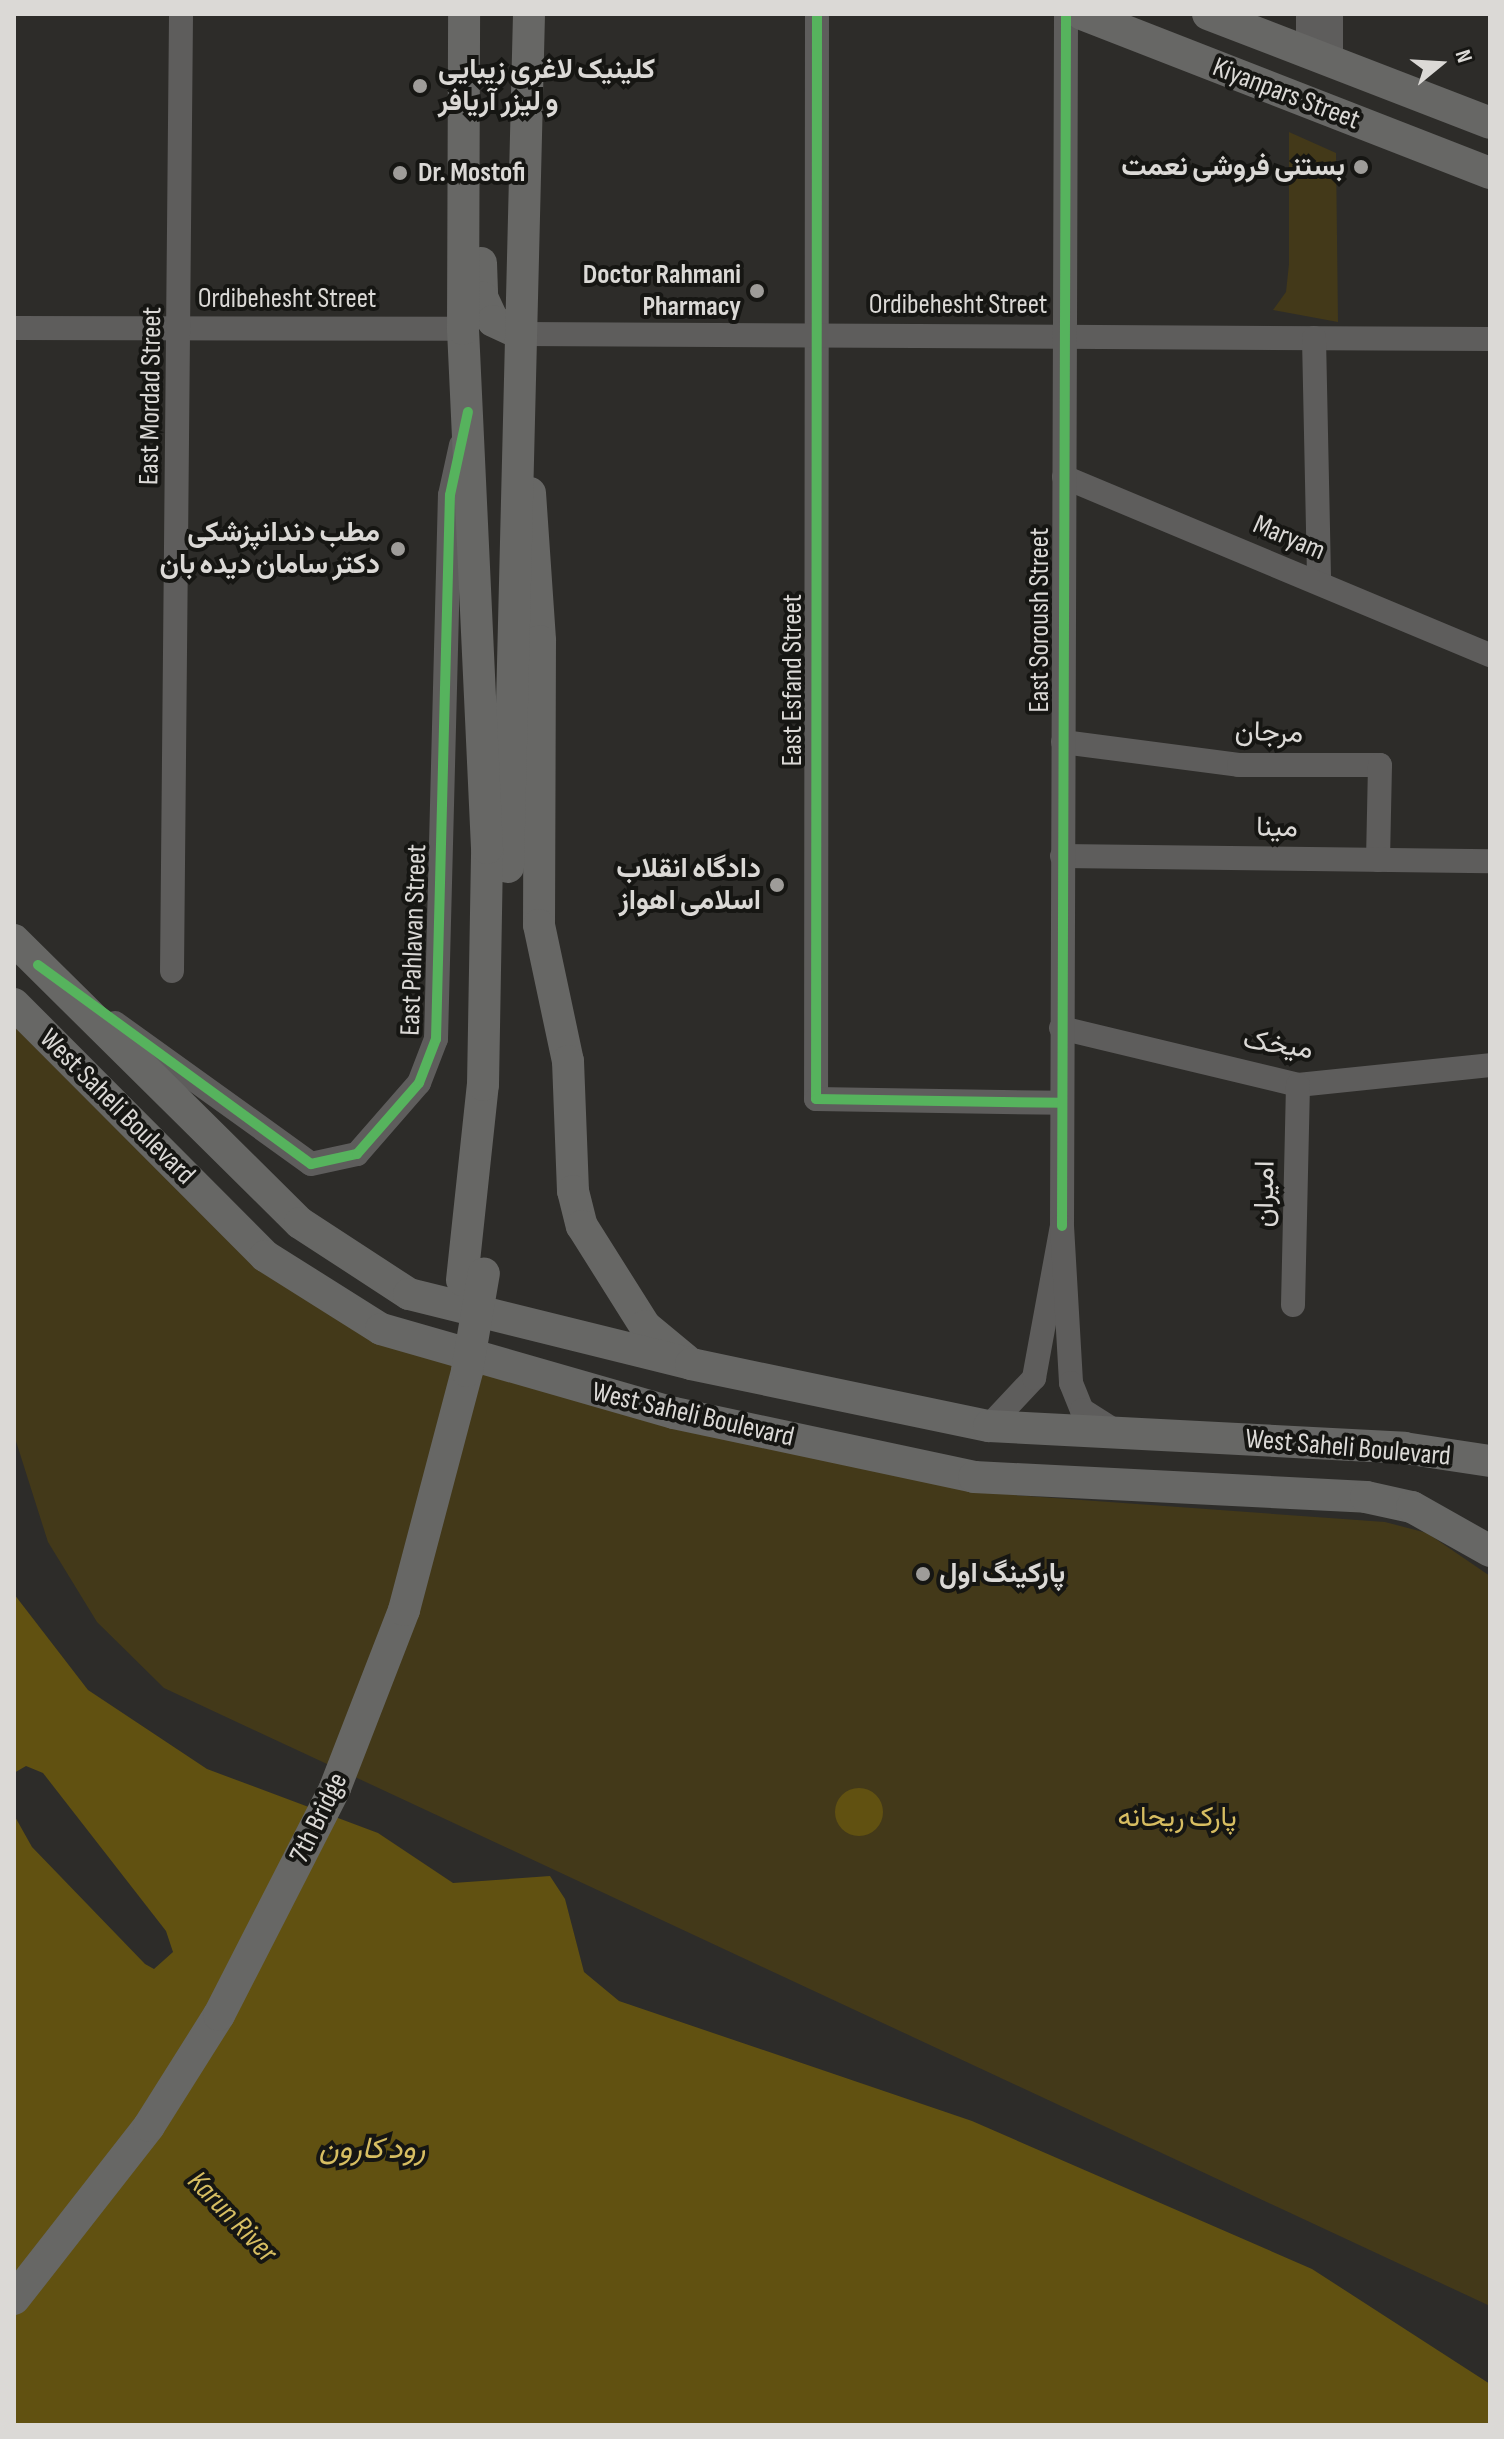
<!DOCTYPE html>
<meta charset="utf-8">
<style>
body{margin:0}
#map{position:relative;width:1504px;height:2439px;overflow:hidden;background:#2d2c29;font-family:"Sofia Sans Condensed",Vazirmatn,sans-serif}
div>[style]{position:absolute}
.green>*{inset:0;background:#433919}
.water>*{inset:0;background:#615111}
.round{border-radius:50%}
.minor>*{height:24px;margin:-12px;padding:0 12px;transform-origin:12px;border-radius:12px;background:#5e5d5c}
.major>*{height:32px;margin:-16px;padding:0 16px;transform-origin:16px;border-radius:16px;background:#676765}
.major-bridge>*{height:32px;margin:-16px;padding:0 16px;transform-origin:16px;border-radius:16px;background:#676765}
.cycleway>*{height:10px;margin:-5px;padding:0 5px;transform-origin:5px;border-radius:5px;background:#56b35d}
.dots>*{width:22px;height:22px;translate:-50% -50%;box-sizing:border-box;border:4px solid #161613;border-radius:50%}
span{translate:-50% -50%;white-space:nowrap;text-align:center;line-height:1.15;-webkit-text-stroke:8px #161613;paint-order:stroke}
.poi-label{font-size:28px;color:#dbd9d6;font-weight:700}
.left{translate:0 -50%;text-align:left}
.right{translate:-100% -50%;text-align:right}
.street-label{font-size:28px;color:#dbd9d6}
.park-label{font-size:28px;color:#d7bd61}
.water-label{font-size:30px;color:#d7be62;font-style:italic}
.frame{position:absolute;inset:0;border:16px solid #dbd9d6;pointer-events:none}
.north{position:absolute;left:1400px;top:24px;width:80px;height:80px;-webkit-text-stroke:6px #161613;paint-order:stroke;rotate:72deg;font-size:22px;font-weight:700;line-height:32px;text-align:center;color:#dbd9d6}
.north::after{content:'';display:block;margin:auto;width:28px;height:36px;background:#dbd9d6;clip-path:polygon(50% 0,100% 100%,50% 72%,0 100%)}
</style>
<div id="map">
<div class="green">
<i style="clip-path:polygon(1289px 132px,1336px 153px,1338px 322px,1273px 310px,1286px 292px,1289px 264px)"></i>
<i style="clip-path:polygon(14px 1010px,307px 1292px,671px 1419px,1014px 1495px,1385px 1522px,1427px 1533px,1490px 1576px,1490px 2306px,164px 1688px,97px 1622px,48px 1542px,14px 1435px)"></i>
</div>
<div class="water">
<i style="clip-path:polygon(14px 1594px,88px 1690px,207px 1769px,378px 1833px,453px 1883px,550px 1876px,565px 1899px,584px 1972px,619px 2001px,972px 2121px,1312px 2269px,1490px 2384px,1490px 2425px,14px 2425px,14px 1815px,32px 1847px,145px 1964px,154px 1969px,173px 1952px,166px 1931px,43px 1773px,26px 1766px,14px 1773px)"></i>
<i class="round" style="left:835px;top:1788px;width:48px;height:48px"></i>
</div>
<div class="minor">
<i style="left:817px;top:14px;width:1085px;rotate:90.05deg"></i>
<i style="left:816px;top:1099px;width:246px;rotate:0.9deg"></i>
<i style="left:1308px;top:14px;width:40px;rotate:90deg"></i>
<i style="left:1331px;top:14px;width:50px;rotate:90deg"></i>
<i style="left:14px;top:328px;width:449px;rotate:0.1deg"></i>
<i style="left:521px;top:334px;width:969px;rotate:0.3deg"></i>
<i style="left:1314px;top:338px;width:245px;rotate:88.8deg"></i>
<i style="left:1064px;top:477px;width:462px;rotate:22.7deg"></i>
<i style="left:1063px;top:742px;width:177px;rotate:7.4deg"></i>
<i style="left:1239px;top:765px;width:141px"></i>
<i style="left:1380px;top:765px;width:95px;rotate:91.2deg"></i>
<i style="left:1062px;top:856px;width:428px;rotate:0.7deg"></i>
<i style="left:172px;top:971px;width:957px;rotate:-89.46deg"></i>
<i style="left:115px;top:1023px;width:241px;rotate:35.7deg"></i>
<i style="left:311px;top:1164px;width:47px;rotate:-12.3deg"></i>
<i style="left:357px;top:1154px;width:94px;rotate:-48.9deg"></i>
<i style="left:419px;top:1083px;width:47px;rotate:-68.9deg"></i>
<i style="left:436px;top:1039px;width:544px;rotate:-88.53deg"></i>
<i style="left:450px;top:495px;width:51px;rotate:-77.6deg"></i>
<i style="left:1061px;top:1028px;width:244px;rotate:13.5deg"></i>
<i style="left:1298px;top:1085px;width:193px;rotate:-5.9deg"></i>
<i style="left:1062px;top:1226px;width:1212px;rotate:-89.81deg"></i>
<i style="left:1293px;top:1305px;width:220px;rotate:-88.7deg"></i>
<i style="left:989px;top:1426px;width:66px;rotate:-46.8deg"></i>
<i style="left:1034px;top:1378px;width:155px;rotate:-79.6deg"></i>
<i style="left:1062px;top:1226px;width:157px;rotate:86.7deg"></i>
<i style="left:1071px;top:1383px;width:29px;rotate:68deg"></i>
<i style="left:1082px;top:1410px;width:41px;rotate:32.2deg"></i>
</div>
<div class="major">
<i style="left:1082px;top:14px;width:438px;rotate:21.3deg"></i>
<i style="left:1208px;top:14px;width:302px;rotate:21.1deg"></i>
<i style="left:481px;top:263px;width:34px;rotate:88deg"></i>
<i style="left:482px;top:297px;width:26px;rotate:65deg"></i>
<i style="left:493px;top:321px;width:31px;rotate:25deg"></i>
<i style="left:530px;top:493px;width:148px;rotate:86.1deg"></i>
<i style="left:540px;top:641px;width:284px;rotate:90.2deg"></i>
<i style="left:539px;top:925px;width:139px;rotate:78deg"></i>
<i style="left:568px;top:1061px;width:130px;rotate:87.8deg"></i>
<i style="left:573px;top:1191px;width:36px;rotate:76deg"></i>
<i style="left:582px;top:1226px;width:118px;rotate:57.8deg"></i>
<i style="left:645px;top:1326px;width:53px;rotate:39.7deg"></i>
<i style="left:508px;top:867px;width:853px;rotate:-88.59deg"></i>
<i style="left:14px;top:940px;width:402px;rotate:44.7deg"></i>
<i style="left:300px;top:1223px;width:130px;rotate:33.1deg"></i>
<i style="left:409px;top:1294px;width:291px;rotate:13.9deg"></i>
<i style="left:691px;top:1364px;width:304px;rotate:11.8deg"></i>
<i style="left:989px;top:1426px;width:416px;rotate:3deg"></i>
<i style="left:1404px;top:1448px;width:87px;rotate:8.6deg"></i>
<i style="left:14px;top:1004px;width:356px;rotate:45.1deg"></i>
<i style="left:265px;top:1256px;width:137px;rotate:32.2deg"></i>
<i style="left:381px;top:1329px;width:305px;rotate:16deg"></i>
<i style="left:674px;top:1413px;width:307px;rotate:12deg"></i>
<i style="left:974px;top:1477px;width:393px;rotate:2.9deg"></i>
<i style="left:1366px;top:1497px;width:47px;rotate:12.3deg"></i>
<i style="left:1412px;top:1507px;width:90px;rotate:29.4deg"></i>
<i style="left:462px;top:1280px;width:196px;rotate:-83.9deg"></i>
<i style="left:483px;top:1085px;width:237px;rotate:-89deg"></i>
<i style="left:487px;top:848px;width:520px;rotate:-92.65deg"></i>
<i style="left:463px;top:329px;width:315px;rotate:-89.8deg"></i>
</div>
<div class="major-bridge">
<i style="left:14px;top:2299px;width:219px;rotate:-52deg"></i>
<i style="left:149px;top:2126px;width:131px;rotate:-57.8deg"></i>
<i style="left:219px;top:2015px;width:255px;rotate:-62.9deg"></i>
<i style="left:335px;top:1788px;width:191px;rotate:-68.8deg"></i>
<i style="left:404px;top:1610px;width:247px;rotate:-75.2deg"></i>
<i style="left:467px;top:1371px;width:99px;rotate:-80.2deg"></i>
</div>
<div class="cycleway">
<i style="left:817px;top:14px;width:1085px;rotate:90.05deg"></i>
<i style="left:816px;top:1099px;width:246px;rotate:0.9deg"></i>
<i style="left:38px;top:965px;width:338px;rotate:36.1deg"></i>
<i style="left:311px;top:1164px;width:47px;rotate:-12.3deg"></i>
<i style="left:357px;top:1154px;width:94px;rotate:-48.9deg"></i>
<i style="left:419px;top:1083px;width:47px;rotate:-68.9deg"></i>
<i style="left:436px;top:1039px;width:544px;rotate:-88.53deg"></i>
<i style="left:450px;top:495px;width:85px;rotate:-77.8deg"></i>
<i style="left:1062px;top:1226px;width:1212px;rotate:-89.81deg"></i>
</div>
<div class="dots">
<i style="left:420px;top:86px;background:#9e9c99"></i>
<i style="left:1361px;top:167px;background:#9e9c99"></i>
<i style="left:400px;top:173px;background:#9e9c99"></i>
<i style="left:757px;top:291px;background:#9e9c99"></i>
<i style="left:398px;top:549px;background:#9e9c99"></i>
<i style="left:777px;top:885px;background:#9e9c99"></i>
<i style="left:923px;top:1574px;background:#9e9c99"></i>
</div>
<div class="poi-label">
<span class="left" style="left:438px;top:86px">کلینیک لاغری زیبایی<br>و لیزر آریافر</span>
<span class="right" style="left:1345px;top:167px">بستنی فروشی نعمت</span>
<span class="left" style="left:418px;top:173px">Dr. Mostofi</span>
<span class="right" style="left:741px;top:291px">Doctor Rahmani<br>Pharmacy</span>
<span class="right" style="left:380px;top:549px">مطب دندانپزشکی<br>دکتر سامان دیده بان</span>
<span class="right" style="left:761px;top:885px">دادگاه انقلاب<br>اسلامی اهواز</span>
<span class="left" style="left:939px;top:1574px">پارکینگ اول</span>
</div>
<div class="street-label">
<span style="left:1286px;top:94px;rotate:21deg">Kiyanpars Street</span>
<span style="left:287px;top:299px">Ordibehesht Street</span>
<span style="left:958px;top:305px">Ordibehesht Street</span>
<span style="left:151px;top:396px;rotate:-89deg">East Mordad Street</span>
<span style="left:1289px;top:538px;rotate:23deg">Maryam</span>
<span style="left:1040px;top:620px;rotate:-90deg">East Soroush Street</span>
<span style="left:793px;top:680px;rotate:-90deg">East Esfand Street</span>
<span style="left:1269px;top:733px;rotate:2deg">مرجان</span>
<span style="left:1277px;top:828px;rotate:1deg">مینا</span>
<span style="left:414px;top:940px;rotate:-88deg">East Pahlavan Street</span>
<span style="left:1278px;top:1045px;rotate:9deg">میخک</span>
<span style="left:117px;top:1107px;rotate:45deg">West Saheli Boulevard</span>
<span style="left:1265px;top:1194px;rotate:-89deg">امیران</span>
<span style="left:693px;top:1415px;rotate:13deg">West Saheli Boulevard</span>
<span style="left:1348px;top:1448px;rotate:5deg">West Saheli Boulevard</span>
<span style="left:319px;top:1818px;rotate:-64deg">7th Bridge</span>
</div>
<div class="park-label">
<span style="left:1177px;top:1818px">پارک ریحانه</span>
</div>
<div class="water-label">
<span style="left:372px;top:2149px">رود کارون</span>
<span style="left:232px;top:2217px;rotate:46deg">Karun River</span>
</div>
<div class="frame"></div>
<div class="north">N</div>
</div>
